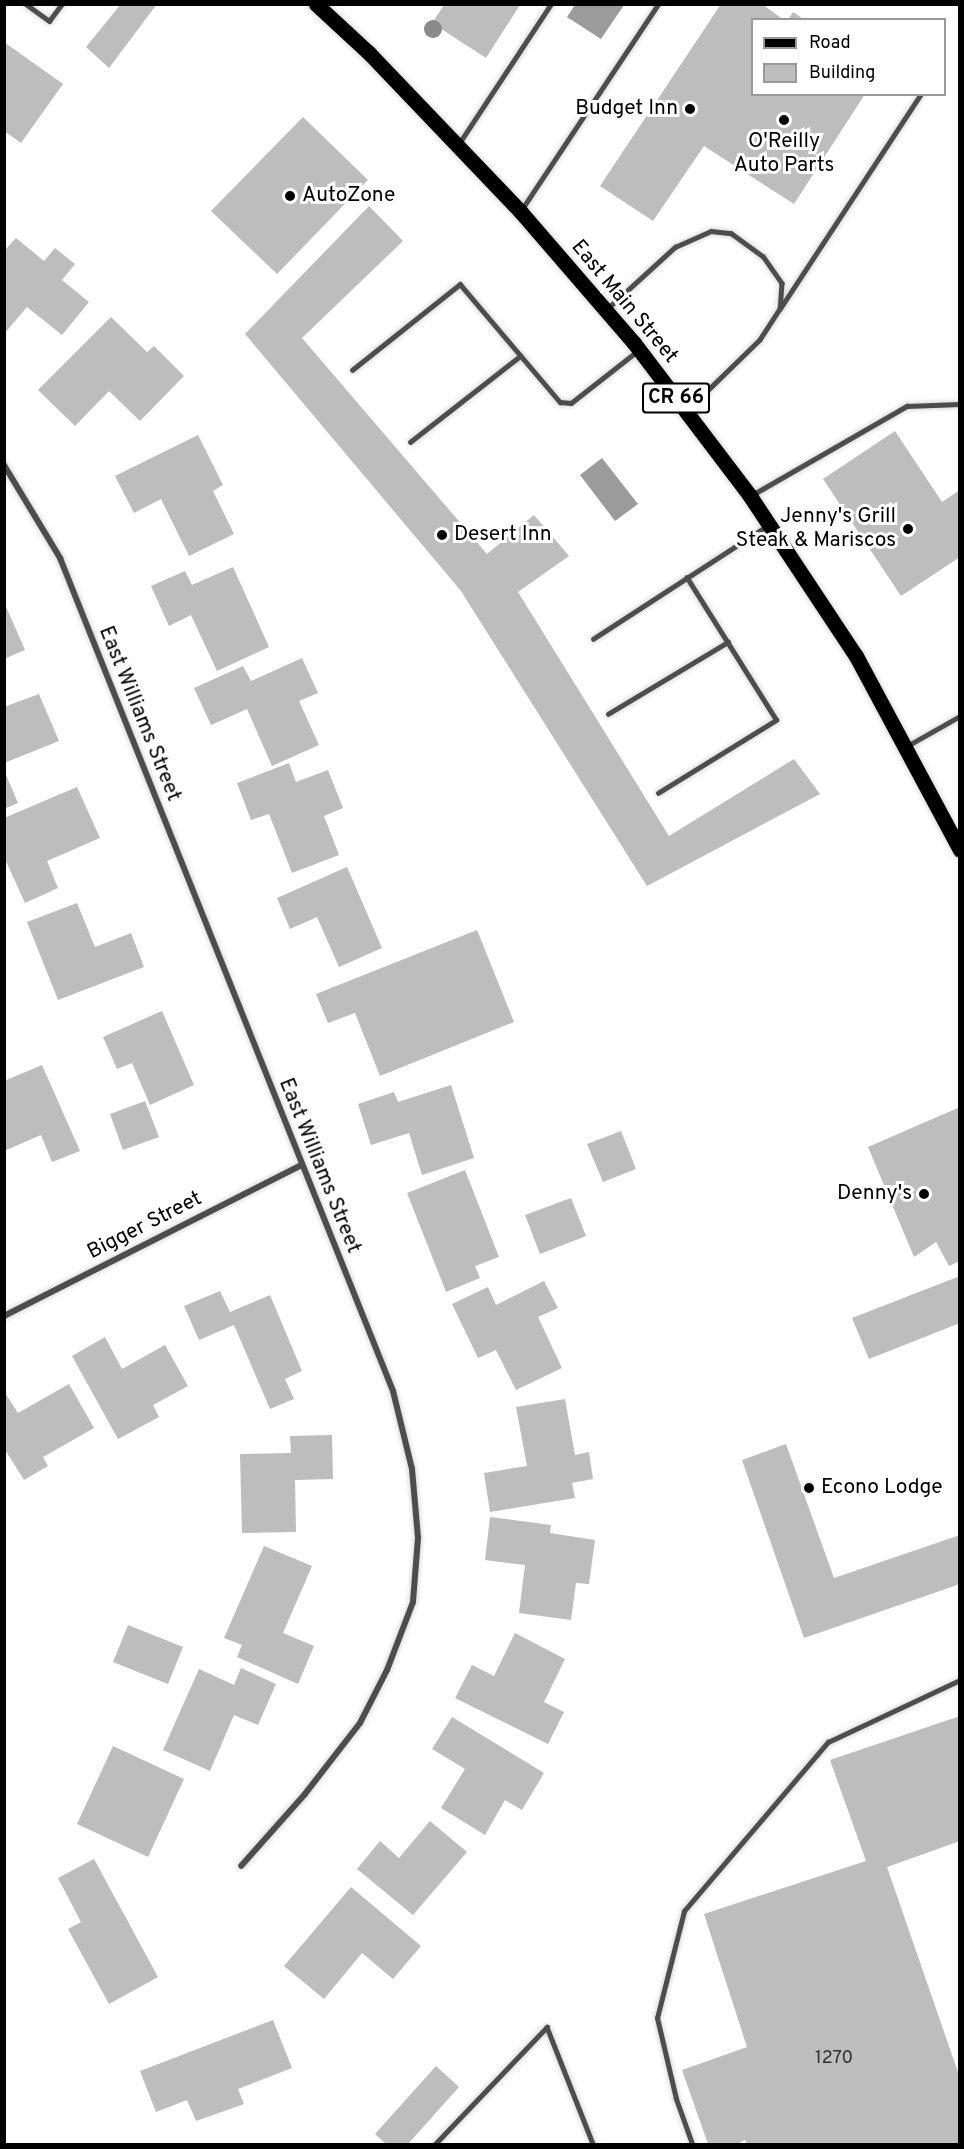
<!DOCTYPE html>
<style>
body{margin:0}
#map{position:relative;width:964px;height:2149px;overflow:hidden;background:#fff;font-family:Overpass,sans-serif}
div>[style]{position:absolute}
.water>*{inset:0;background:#9b9b9b}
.building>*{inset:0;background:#bdbdbd}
.roads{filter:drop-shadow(0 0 2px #dbdbdb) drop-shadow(0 0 2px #dbdbdb)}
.lane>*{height:4.5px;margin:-2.25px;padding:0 2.25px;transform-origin:2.25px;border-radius:2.25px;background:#4d4d4d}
.street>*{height:6px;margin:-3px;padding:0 3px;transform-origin:3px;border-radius:3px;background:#4d4d4d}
.primary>*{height:15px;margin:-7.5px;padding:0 7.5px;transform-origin:7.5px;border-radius:7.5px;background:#000}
.trees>*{width:18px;height:18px;margin:-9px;border-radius:50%;background:#8a8a8a}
.dots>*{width:16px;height:16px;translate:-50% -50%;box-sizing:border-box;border:3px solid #fff;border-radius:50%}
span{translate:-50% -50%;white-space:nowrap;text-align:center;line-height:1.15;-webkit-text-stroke:6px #fff;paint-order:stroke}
.number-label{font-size:18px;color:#2f2f2f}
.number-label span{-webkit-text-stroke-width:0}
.shield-label span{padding:2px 4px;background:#fff;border:2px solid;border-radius:4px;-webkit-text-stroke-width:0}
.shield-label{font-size:20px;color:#000;font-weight:700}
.poi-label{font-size:21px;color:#000}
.right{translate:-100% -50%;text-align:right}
.left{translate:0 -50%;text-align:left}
.street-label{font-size:21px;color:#000}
.frame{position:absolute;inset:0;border:6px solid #000;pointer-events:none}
.legend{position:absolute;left:751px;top:18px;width:195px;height:78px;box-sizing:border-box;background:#fff;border:2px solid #999;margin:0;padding:8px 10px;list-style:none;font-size:18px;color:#000}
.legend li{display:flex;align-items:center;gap:12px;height:30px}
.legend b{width:30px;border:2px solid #999}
</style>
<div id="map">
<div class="water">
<i style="clip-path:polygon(575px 5px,575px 4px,624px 5px,601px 39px,567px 17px)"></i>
<i style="clip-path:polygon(602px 458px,638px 504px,615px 521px,580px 475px)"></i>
</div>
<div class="building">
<i style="clip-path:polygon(121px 4px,157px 4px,109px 68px,86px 47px)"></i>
<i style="clip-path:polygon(721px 4px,762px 4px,784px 20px,752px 20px,752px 94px,865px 94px,794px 204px,704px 146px,653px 221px,600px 186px)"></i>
<i style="clip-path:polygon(444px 5px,520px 5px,486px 58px,432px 23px)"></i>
<i style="clip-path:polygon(793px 12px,805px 20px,788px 20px)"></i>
<i style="clip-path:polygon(4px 42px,63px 84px,21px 143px,4px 131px)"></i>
<i style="clip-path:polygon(303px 117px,368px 180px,277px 274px,211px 211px)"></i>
<i style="clip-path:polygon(369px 206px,403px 241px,302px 338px,487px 554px,534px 515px,569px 556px,518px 592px,669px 836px,794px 759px,820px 794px,647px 886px,461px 591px,245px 334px)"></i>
<i style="clip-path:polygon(16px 238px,44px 261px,55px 248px,75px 264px,62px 280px,89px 302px,62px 335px,27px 307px,4px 334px,4px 251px)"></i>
<i style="clip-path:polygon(111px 317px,147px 352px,154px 346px,184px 376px,140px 421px,109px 391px,75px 426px,38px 390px)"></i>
<i style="clip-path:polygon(895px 431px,942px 502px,960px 490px,960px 557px,901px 596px,823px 479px)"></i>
<i style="clip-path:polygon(198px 435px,223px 485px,213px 491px,234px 534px,189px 556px,161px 499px,134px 513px,115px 476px)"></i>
<i style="clip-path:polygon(233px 567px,269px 647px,217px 671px,191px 615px,169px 626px,151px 586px,185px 571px,192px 585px)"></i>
<i style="clip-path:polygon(4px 602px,25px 650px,4px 659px)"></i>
<i style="clip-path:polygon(302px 658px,318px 693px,299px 701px,319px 745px,272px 766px,247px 709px,211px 725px,194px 688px,243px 666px,251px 681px)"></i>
<i style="clip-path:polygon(39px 694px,59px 741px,4px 763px,4px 707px)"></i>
<i style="clip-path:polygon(289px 763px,296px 782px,328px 770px,343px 808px,324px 816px,339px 855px,292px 873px,269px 814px,251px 820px,237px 783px)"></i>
<i style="clip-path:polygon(4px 770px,18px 803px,4px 809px)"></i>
<i style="clip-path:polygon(77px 787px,100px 838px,47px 861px,58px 888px,25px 903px,4px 857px,4px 818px)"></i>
<i style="clip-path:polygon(347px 867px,382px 948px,339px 967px,317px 917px,290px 929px,277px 898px)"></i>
<i style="clip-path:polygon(77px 903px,95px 947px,131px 933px,144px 967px,58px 1000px,27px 922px)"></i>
<i style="clip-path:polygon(477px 930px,514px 1022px,380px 1076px,355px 1013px,328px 1023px,316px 994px)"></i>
<i style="clip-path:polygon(162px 1011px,194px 1085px,150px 1105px,132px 1063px,117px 1069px,103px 1037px)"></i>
<i style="clip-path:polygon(42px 1065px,80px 1151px,52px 1162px,41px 1135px,4px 1151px,4px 1081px)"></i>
<i style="clip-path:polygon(451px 1085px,474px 1158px,422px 1175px,409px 1133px,371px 1145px,358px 1104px,394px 1092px,398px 1102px)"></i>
<i style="clip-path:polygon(145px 1101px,159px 1137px,123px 1150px,110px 1114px)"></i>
<i style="clip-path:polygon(960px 1107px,960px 1261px,949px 1266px,936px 1242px,914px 1257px,868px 1147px)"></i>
<i style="clip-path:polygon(621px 1131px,636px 1169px,603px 1182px,587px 1144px)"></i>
<i style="clip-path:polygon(465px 1170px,499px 1257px,475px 1266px,480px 1278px,446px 1292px,407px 1193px)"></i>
<i style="clip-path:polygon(571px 1198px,586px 1236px,540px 1254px,525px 1215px)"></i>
<i style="clip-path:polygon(960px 1276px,960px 1323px,869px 1359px,852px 1318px)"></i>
<i style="clip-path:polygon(544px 1281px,558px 1308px,538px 1317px,562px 1368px,516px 1390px,496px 1350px,478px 1358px,452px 1304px,488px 1287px,496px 1305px)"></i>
<i style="clip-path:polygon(220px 1291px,230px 1312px,270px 1295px,302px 1371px,285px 1379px,294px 1399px,270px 1409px,234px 1325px,199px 1340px,184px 1306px)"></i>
<i style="clip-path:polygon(105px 1337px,122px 1369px,165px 1345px,188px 1386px,153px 1405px,159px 1417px,118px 1439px,72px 1356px)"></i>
<i style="clip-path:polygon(69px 1384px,94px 1428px,43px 1457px,48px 1466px,24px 1480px,4px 1448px,4px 1391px,18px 1413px)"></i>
<i style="clip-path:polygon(565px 1399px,575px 1455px,589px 1452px,593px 1479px,572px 1483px,575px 1498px,490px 1512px,484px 1473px,527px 1466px,516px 1407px)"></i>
<i style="clip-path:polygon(332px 1435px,333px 1479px,295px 1480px,296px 1532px,242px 1533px,240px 1454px,291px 1453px,290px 1436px)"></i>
<i style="clip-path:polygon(786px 1444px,834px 1578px,960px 1535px,960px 1584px,804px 1638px,742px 1460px)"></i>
<i style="clip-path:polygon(490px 1517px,551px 1525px,550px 1533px,595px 1540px,589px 1584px,576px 1583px,571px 1620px,519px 1613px,525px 1565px,485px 1560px)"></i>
<i style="clip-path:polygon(264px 1546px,312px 1566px,283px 1633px,314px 1646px,298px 1684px,237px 1657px,242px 1645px,224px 1638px)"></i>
<i style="clip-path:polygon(128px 1625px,183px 1647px,168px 1684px,113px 1662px)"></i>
<i style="clip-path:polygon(515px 1633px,565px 1659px,544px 1702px,564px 1712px,548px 1744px,455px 1698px,472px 1665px,494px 1676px)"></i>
<i style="clip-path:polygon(241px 1668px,276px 1684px,258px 1725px,234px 1715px,210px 1771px,163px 1750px,199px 1669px,234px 1685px)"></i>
<i style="clip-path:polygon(960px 1716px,960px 1841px,887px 1867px,960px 2078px,960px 2144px,747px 2144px,745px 2140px,737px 2144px,708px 2144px,682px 2070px,747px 2047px,704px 1914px,866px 1861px,830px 1760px)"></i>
<i style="clip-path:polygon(452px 1717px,544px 1773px,522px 1810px,505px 1800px,485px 1835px,441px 1808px,465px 1769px,432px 1749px)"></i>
<i style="clip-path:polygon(113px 1746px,184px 1779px,148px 1857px,77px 1824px)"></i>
<i style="clip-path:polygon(430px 1821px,467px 1852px,413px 1915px,357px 1869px,380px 1841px,399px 1858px)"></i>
<i style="clip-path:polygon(94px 1859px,158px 1977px,109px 2004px,68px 1929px,81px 1922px,58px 1878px)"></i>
<i style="clip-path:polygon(351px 1887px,421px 1946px,393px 1979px,362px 1953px,324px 1999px,284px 1966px)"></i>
<i style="clip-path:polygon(273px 2020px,292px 2068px,238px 2089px,244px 2104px,196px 2121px,187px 2100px,156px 2112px,140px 2071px)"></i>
<i style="clip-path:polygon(436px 2066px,459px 2087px,408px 2144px,386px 2144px,375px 2134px)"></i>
</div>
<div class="roads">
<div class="lane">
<i style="left:26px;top:4px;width:29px;rotate:36deg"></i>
<i style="left:49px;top:21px;width:21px;rotate:-53deg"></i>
<i style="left:460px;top:142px;width:165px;rotate:-56.6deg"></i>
<i style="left:522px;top:209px;width:246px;rotate:-56.4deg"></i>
<i style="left:781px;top:307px;width:255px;rotate:-56.7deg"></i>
<i style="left:607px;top:309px;width:92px;rotate:-42.4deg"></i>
<i style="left:675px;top:247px;width:39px;rotate:-24deg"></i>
<i style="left:711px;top:231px;width:20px;rotate:6deg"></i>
<i style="left:731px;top:233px;width:39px;rotate:36deg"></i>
<i style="left:763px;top:256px;width:33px;rotate:55deg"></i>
<i style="left:782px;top:283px;width:26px;rotate:94deg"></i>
<i style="left:780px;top:309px;width:37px;rotate:123deg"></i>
<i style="left:760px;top:340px;width:100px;rotate:135.8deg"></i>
<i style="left:352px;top:370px;width:138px;rotate:-38.5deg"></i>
<i style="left:460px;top:284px;width:155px;rotate:49.7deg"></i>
<i style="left:560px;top:402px;width:11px;rotate:5deg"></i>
<i style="left:571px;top:403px;width:83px;rotate:-38.1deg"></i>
<i style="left:410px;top:442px;width:140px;rotate:-38deg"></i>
<i style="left:752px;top:495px;width:179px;rotate:-29.9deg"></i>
<i style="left:907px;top:406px;width:53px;rotate:-2.2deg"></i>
<i style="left:593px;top:639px;width:207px;rotate:-33deg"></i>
<i style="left:608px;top:714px;width:140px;rotate:-31deg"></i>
<i style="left:907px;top:746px;width:61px;rotate:-29.5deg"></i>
<i style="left:658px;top:793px;width:139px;rotate:-31.7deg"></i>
<i style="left:776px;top:720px;width:168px;rotate:-122.1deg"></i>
<i style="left:435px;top:2144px;width:162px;rotate:-46.3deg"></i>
<i style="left:547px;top:2027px;width:126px;rotate:68.5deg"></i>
<i style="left:692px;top:2144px;width:48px;rotate:-109.6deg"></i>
<i style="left:676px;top:2099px;width:83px;rotate:-103.2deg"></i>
<i style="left:657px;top:2018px;width:110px;rotate:-75.8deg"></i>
<i style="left:684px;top:1911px;width:222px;rotate:-49.6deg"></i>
<i style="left:828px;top:1742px;width:146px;rotate:-25.2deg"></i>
</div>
<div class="street">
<i style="left:4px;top:465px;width:109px;rotate:58.9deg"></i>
<i style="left:60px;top:558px;width:897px;rotate:68.21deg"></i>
<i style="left:393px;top:1391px;width:80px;rotate:76.3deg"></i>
<i style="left:412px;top:1469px;width:69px;rotate:85deg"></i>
<i style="left:418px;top:1538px;width:64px;rotate:94.5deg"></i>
<i style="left:413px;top:1602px;width:73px;rotate:110.9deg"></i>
<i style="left:387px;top:1670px;width:59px;rotate:117deg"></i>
<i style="left:360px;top:1723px;width:90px;rotate:127.8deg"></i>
<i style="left:305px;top:1794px;width:96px;rotate:131.6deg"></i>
<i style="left:4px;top:1316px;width:332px;rotate:-26.9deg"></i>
</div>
<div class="primary">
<i style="left:316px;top:4px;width:72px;rotate:42.8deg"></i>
<i style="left:369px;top:53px;width:219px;rotate:46.3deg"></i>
<i style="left:520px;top:211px;width:174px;rotate:49.2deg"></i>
<i style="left:634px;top:343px;width:192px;rotate:52.8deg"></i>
<i style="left:750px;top:496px;width:192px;rotate:56.5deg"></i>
<i style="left:856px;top:656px;width:220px;rotate:61.8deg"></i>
</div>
</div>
<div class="trees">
<i style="left:433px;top:29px"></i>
</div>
<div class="dots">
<i style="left:690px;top:109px;background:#000"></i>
<i style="left:784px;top:120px;background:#000"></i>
<i style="left:290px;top:196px;background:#000"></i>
<i style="left:908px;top:529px;background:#000"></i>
<i style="left:442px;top:535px;background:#000"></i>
<i style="left:924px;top:1194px;background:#000"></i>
<i style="left:809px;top:1488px;background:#000"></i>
</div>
<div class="number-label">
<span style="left:834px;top:2059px">1270</span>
</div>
<div class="shield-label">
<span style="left:676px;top:398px">CR 66</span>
</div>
<div class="poi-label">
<span class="right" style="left:678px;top:109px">Budget Inn</span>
<span style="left:784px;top:154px">O'Reilly<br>Auto Parts</span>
<span class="left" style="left:302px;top:196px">AutoZone</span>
<span class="right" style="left:896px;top:529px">Jenny's Grill<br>Steak &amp; Mariscos</span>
<span class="left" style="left:454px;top:535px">Desert Inn</span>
<span class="right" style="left:912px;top:1194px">Denny's</span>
<span class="left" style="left:821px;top:1488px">Econo Lodge</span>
</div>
<div class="street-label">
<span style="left:624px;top:302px;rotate:50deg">East Main Street</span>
<span style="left:139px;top:714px;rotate:68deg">East Williams Street</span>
<span style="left:319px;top:1166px;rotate:68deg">East Williams Street</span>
<span style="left:145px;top:1226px;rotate:-27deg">Bigger Street</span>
</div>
<div class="frame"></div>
<ul class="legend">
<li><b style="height:8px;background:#000"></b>Road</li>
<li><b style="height:16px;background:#bdbdbd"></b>Building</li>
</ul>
</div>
